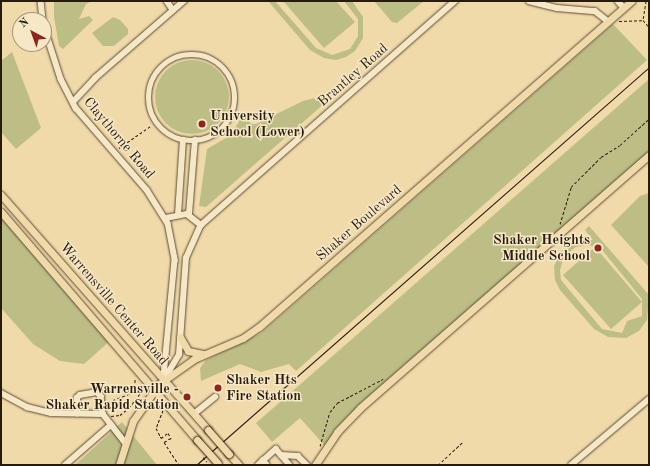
<!DOCTYPE html>
<style>
body{margin:0}
#map{position:relative;width:650px;height:466px;overflow:hidden;background:#f1daa9;font-family:"Old Standard TT",serif}
div>[style]{position:absolute}
.green>*{inset:0;background:#bdbe86}
.round{border-radius:50%}
.path>*{height:1px;margin-top:-0.5px;transform-origin:0;background:repeating-linear-gradient(90deg,#271b0e 0 3px,transparent 0 5px)}
.roads{filter:drop-shadow(0 0 1px #5a4b35) drop-shadow(0 0 1px #5a4b35)}
.minor>*{height:5.5px;margin:-2.75px;padding:0 2.75px;transform-origin:2.75px;border-radius:2.75px;background:#f6e7c7}
.minor>.ring{margin:-2.75px;padding:0;box-sizing:content-box;background:none;border:5.5px solid #f6e7c7;border-radius:50%}
.major>*{height:7px;margin:-3.5px;padding:0 3.5px;transform-origin:3.5px;border-radius:3.5px;background:#f1daa9}
.tram>*{height:1px;margin:-0.5px;padding:0 0.5px;transform-origin:0.5px;border-radius:0.5px;background:#271b0e}
.bridges{filter:drop-shadow(0 0 1px #271b0e) drop-shadow(0 0 1px #271b0e)}
.major-bridge>*{height:7px;margin:-3.5px;padding:0 3.5px;transform-origin:3.5px;border-radius:3.5px;background:#f1daa9}
.dots>*{width:11px;height:11px;translate:-50% -50%;box-sizing:border-box;border:2px solid #f6e7c7;border-radius:50%}
span{translate:-50% -50%;white-space:nowrap;text-align:center;line-height:1.15;-webkit-text-stroke:3px #f6e7c7;paint-order:stroke}
.street-label{font-size:14px;color:#271b0e}
.poi-label{font-size:14px;color:#271b0e;font-weight:700}
.left{translate:0 -50%;text-align:left}
.right{translate:-100% -50%;text-align:right}
.frame{position:absolute;inset:0;border:2px solid #271b0e;pointer-events:none}
.north{position:absolute;left:12px;top:12px;width:40px;height:40px;box-sizing:border-box;background:#f6e7c7;border:1px solid #a3957d;border-radius:50%;rotate:319deg;font-size:11px;font-weight:700;line-height:16px;text-align:center;color:#271b0e}
.north::after{content:'';display:block;margin:auto;width:14px;height:18px;background:#8f2418;clip-path:polygon(50% 0,100% 100%,50% 72%,0 100%)}
</style>
<div id="map">
<div class="green">
<i style="clip-path:polygon(54px 1px,92px 1px,86px 4px,79px 19px,89px 16px,93px 20px,63px 49px,59px 46px,54px 17px)"></i>
<i style="clip-path:polygon(268px 1px,275px 1px,316px 48px,332px 55px,350px 49px,358px 36px,358px 19px,344px 1px,352px 1px,363px 17px,363px 38px,355px 51px,346px 57px,336px 60px,324px 58px,310px 50px)"></i>
<i style="clip-path:polygon(283px 1px,336px 1px,355px 22px,324px 48px)"></i>
<i style="clip-path:polygon(374px 1px,424px 1px,397px 23px,392px 22px)"></i>
<i style="clip-path:polygon(113px 17px,120px 20px,128px 29px,128px 34px,114px 46px,103px 46px,92px 33px)"></i>
<i style="clip-path:polygon(613px 24px,647px 60px,296px 371px,289px 364px,261px 372px,240px 364px,201px 381px,200px 368px,206px 360px,261px 333px)"></i>
<i style="clip-path:polygon(12px 52px,41px 128px,16px 149px,1px 132px,1px 61px)"></i>
<i class="round" style="left:155px;top:60px;width:74px;height:74px"></i>
<i style="clip-path:polygon(649px 79px,649px 155px,366px 402px,326px 447px,300px 418px,272px 442px,256px 423px)"></i>
<i style="clip-path:polygon(322px 96px,325px 103px,206px 207px,199px 206px,207px 149px,231px 135px,244px 113px,251px 124px,256px 124px,303px 101px)"></i>
<i style="clip-path:polygon(649px 193px,649px 267px,611px 225px,640px 196px)"></i>
<i style="clip-path:polygon(1px 212px,112px 339px,84px 364px,60px 361px,33px 344px,1px 308px)"></i>
<i style="clip-path:polygon(evenodd,589px 226px,649px 295px,647px 320px,639px 331px,626px 338px,608px 337px,594px 329px,560px 290px,555px 280px,554px 266px,562px 250px,576px 241px,593px 240px,585px 230px,589px 226px,589px 245px,603px 251px,642px 299px,642px 316px,627px 321px,622px 333px,602px 329px,561px 280px,560px 270px,564px 256px,576px 247px,589px 245px)"></i>
<i style="clip-path:polygon(595px 247px,642px 302px,611px 329px,563px 275px)"></i>
<i style="clip-path:polygon(122px 422px,157px 465px,75px 465px)"></i>
</div>
<div class="path">
<i style="left:646px;top:1px;width:19px;rotate:99deg"></i>
<i style="left:643px;top:20px;width:9px;rotate:49deg"></i>
<i style="left:619px;top:21px;width:24px;rotate:-2deg"></i>
<i style="left:119px;top:148px;width:40px;rotate:-34.9deg"></i>
<i style="left:560px;top:224px;width:39px;rotate:-73deg"></i>
<i style="left:571px;top:187px;width:42px;rotate:-45deg"></i>
<i style="left:601px;top:157px;width:22px;rotate:-32deg"></i>
<i style="left:620px;top:145px;width:39px;rotate:-42deg"></i>
<i style="left:108px;top:402px;width:22px;rotate:-21deg"></i>
<i style="left:129px;top:394px;width:8px;rotate:-45deg"></i>
<i style="left:135px;top:388px;width:9px;rotate:-90deg"></i>
<i style="left:163px;top:410px;width:19px;rotate:111deg"></i>
<i style="left:156px;top:428px;width:11px;rotate:63deg"></i>
<i style="left:161px;top:438px;width:9px;rotate:-36deg"></i>
<i style="left:168px;top:433px;width:6px;rotate:59deg"></i>
<i style="left:171px;top:438px;width:8px;rotate:150deg"></i>
<i style="left:164px;top:442px;width:27px;rotate:57deg"></i>
<i style="left:111px;top:416px;width:9px;rotate:-6deg"></i>
<i style="left:120px;top:415px;width:11px;rotate:-38deg"></i>
<i style="left:129px;top:408px;width:25px;rotate:-53deg"></i>
<i style="left:320px;top:446px;width:35px;rotate:-74deg"></i>
<i style="left:330px;top:412px;width:11px;rotate:-52deg"></i>
<i style="left:337px;top:403px;width:52px;rotate:-27.6deg"></i>
<i style="left:203px;top:457px;width:6px;rotate:51deg"></i>
<i style="left:438px;top:465px;width:34px;rotate:-43deg"></i>
</div>
<div class="roads">
<div class="minor">
<i style="left:41px;top:1px;width:19px;rotate:84deg"></i>
<i style="left:167px;top:1px;width:11px;rotate:56deg"></i>
<i style="left:529px;top:1px;width:29px;rotate:14deg"></i>
<i style="left:557px;top:8px;width:38px;rotate:5deg"></i>
<i style="left:595px;top:11px;width:16px;rotate:38deg"></i>
<i style="left:618px;top:1px;width:9px;rotate:49deg"></i>
<i style="left:44px;top:26px;width:56px;rotate:72.2deg"></i>
<i style="left:61px;top:79px;width:33px;rotate:63deg"></i>
<i style="left:76px;top:108px;width:108px;rotate:49.1deg"></i>
<i style="left:147px;top:190px;width:39px;rotate:58deg"></i>
<i style="left:168px;top:223px;width:38px;rotate:79deg"></i>
<i style="left:175px;top:260px;width:118px;rotate:95.4deg"></i>
<i class="ring" style="left:149px;top:55px;width:80.5px;height:80.5px"></i>
<i style="left:73px;top:102px;width:33px;rotate:-47deg"></i>
<i style="left:95px;top:78px;width:118px;rotate:-40.9deg"></i>
<i style="left:189px;top:214px;width:74px;rotate:-85.4deg"></i>
<i style="left:178px;top:215px;width:75px;rotate:-86.2deg"></i>
<i style="left:166px;top:218px;width:21px;rotate:-11deg"></i>
<i style="left:187px;top:214px;width:18px;rotate:38deg"></i>
<i style="left:165px;top:378px;width:27px;rotate:-59deg"></i>
<i style="left:179px;top:355px;width:97px;rotate:-85.9deg"></i>
<i style="left:186px;top:258px;width:36px;rotate:-66deg"></i>
<i style="left:201px;top:225px;width:339px;rotate:-41.4deg"></i>
<i style="left:1px;top:393px;width:30px;rotate:28deg"></i>
<i style="left:27px;top:407px;width:25px;rotate:14deg"></i>
<i style="left:51px;top:413px;width:52px;rotate:1.1deg"></i>
<i style="left:103px;top:414px;width:36px;rotate:52deg"></i>
<i style="left:77px;top:414px;width:16px;rotate:-90deg"></i>
<i style="left:77px;top:398px;width:4px;rotate:-45deg"></i>
<i style="left:80px;top:395px;width:17px;rotate:-10deg"></i>
<i style="left:97px;top:392px;width:6px;rotate:45deg"></i>
<i style="left:101px;top:396px;width:18px;rotate:84deg"></i>
<i style="left:194px;top:414px;width:27px;rotate:-39deg"></i>
<i style="left:281px;top:455px;width:17px;rotate:3deg"></i>
<i style="left:298px;top:456px;width:13px;rotate:45deg"></i>
<i style="left:263px;top:460px;width:6px;rotate:51deg"></i>
<i style="left:65px;top:465px;width:61px;rotate:-41deg"></i>
<i style="left:258px;top:465px;width:24px;rotate:-42deg"></i>
<i style="left:276px;top:449px;width:21px;rotate:49deg"></i>
<i style="left:571px;top:465px;width:102px;rotate:-40.2deg"></i>
</div>
<div class="major">
<i style="left:1px;top:195px;width:313px;rotate:48.6deg"></i>
<i style="left:1px;top:212px;width:301px;rotate:49.3deg"></i>
<i style="left:180px;top:337px;width:16px;rotate:60deg"></i>
<i style="left:188px;top:351px;width:15px;rotate:11deg"></i>
<i style="left:229px;top:454px;width:15px;rotate:48deg"></i>
<i style="left:119px;top:465px;width:46px;rotate:-72.3deg"></i>
<i style="left:133px;top:421px;width:45px;rotate:-54.9deg"></i>
<i style="left:159px;top:384px;width:43px;rotate:-35.5deg"></i>
<i style="left:194px;top:359px;width:53px;rotate:-23.2deg"></i>
<i style="left:243px;top:338px;width:19px;rotate:-35deg"></i>
<i style="left:259px;top:327px;width:495px;rotate:-41.2deg"></i>
<i style="left:315px;top:465px;width:40px;rotate:-56deg"></i>
<i style="left:337px;top:432px;width:33px;rotate:-46deg"></i>
<i style="left:360px;top:408px;width:384px;rotate:-41.2deg"></i>
</div>
</div>
<div class="tram">
<i style="left:196px;top:465px;width:603px;rotate:-41.3deg"></i>
</div>
<div class="bridges">
<div class="major-bridge">
<i style="left:208px;top:430px;width:32px;rotate:49deg"></i>
<i style="left:197px;top:440px;width:31px;rotate:48deg"></i>
</div>
</div>
<div class="dots">
<i style="left:202px;top:124px;background:#8f2418"></i>
<i style="left:598px;top:248px;background:#8f2418"></i>
<i style="left:218px;top:388px;background:#8f2418"></i>
<i style="left:187px;top:397px;background:#8f2418"></i>
</div>
<div class="street-label">
<span style="left:353px;top:75px;rotate:-41deg">Brantley Road</span>
<span style="left:119px;top:138px;rotate:50deg">Claythorne Road</span>
<span style="left:359px;top:223px;rotate:-41deg">Shaker Boulevard</span>
<span style="left:114px;top:304px;rotate:49deg">Warrensville Center Road</span>
</div>
<div class="poi-label">
<span class="left" style="left:210px;top:124px">University<br>School (Lower)</span>
<span class="right" style="left:590px;top:248px">Shaker Heights<br>Middle School</span>
<span class="left" style="left:226px;top:388px">Shaker Hts<br>Fire Station</span>
<span class="right" style="left:179px;top:397px">Warrensville -<br>Shaker Rapid Station</span>
</div>
<div class="frame"></div>
<div class="north">N</div>
</div>
